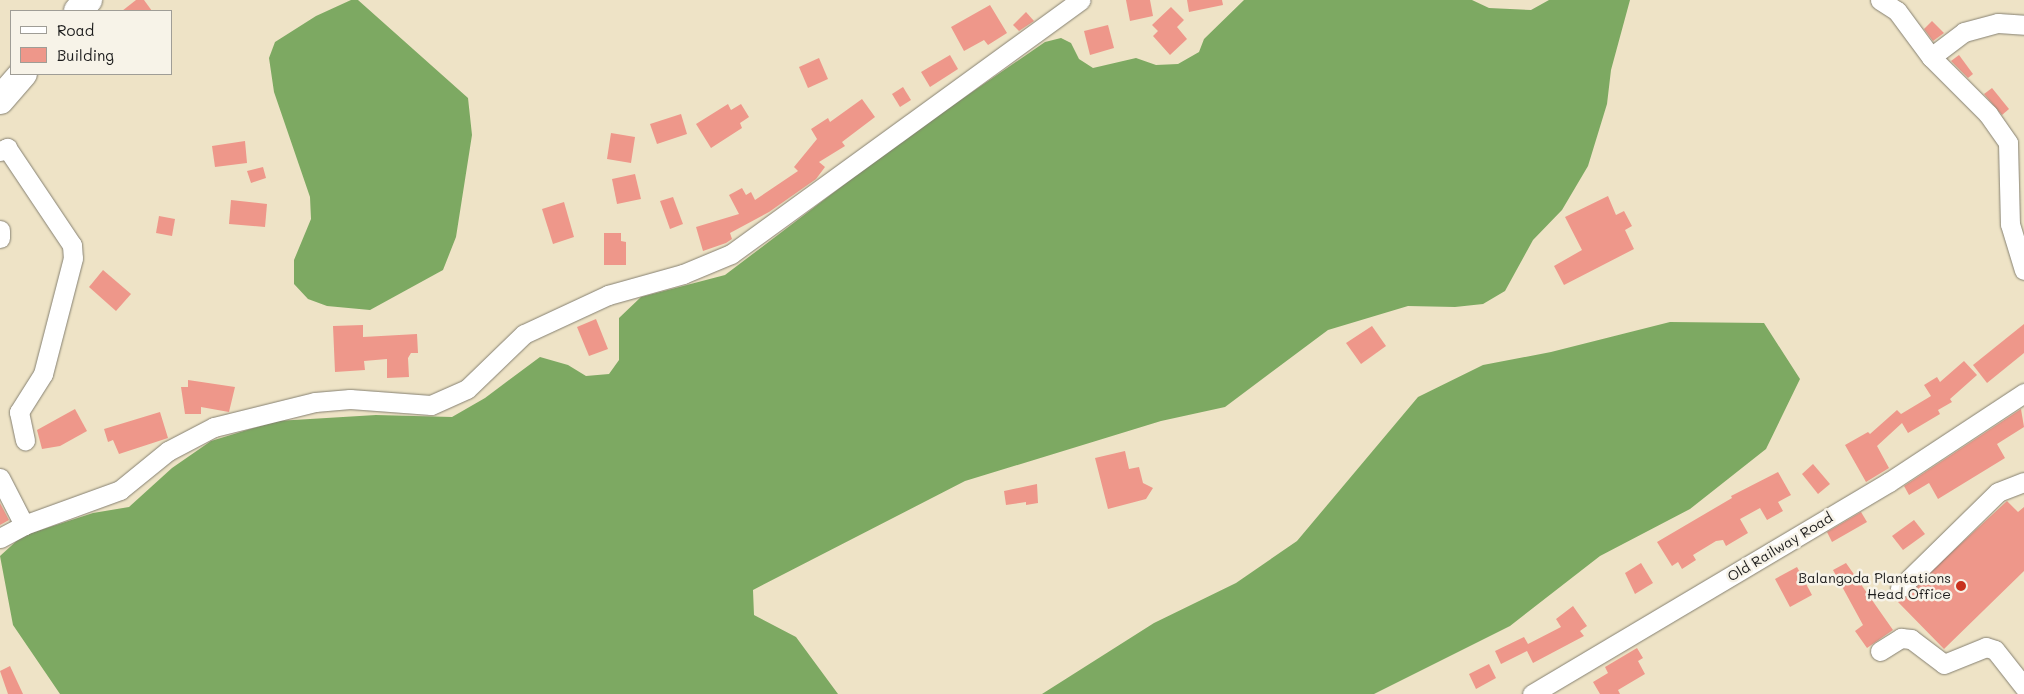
<!DOCTYPE html>
<style>
body{margin:0}
#map{position:relative;width:2024px;height:694px;overflow:hidden;background:#eee3c6;font-family:Mali,sans-serif}
div>[style]{position:absolute}
.forest>*{inset:0;background:#7da962}
.building>*{inset:0;background:#ee978a}
.roads{filter:drop-shadow(0 0 1px #858071) drop-shadow(0 0 1px #858071)}
.minor>*{height:19px;margin:-9.5px;padding:0 9.5px;transform-origin:9.5px;border-radius:9.5px;background:#fff}
.highway>*{height:28px;margin:-14px;padding:0 14px;transform-origin:14px;border-radius:14px;background:#fff}
.dots>*{width:14px;height:14px;translate:-50% -50%;box-sizing:border-box;border:2px solid #f7f3e8;border-radius:50%}
span{translate:-50% -50%;white-space:nowrap;text-align:center;line-height:1.15;-webkit-text-stroke:5px #f7f3e8;paint-order:stroke}
.street-label{font-size:14px;color:#1c1c1c}
.poi-label{font-size:14px;color:#1c1c1c}
.right{translate:-100% -50%;text-align:right}
.legend{position:absolute;left:10px;top:10px;width:162px;height:65px;box-sizing:border-box;background:#f7f3e8;border:1px solid #9f9d96;margin:0;padding:6px 9px;list-style:none;font-size:15px;color:#1c1c1c}
.legend li{display:flex;align-items:center;gap:10px;height:25px}
.legend b{width:25px;border:1px solid #9f9d96}
</style>
<div id="map">
<div class="forest">
<i style="clip-path:polygon(351px 0,358px 0,468px 98px,472px 135px,456px 237px,443px 270px,370px 310px,327px 306px,308px 299px,294px 284px,294px 260px,311px 219px,310px 197px,274px 92px,269px 58px,275px 42px,316px 16px)"></i>
<i style="clip-path:polygon(1244px 0,1472px 0,1489px 8px,1531px 10px,1549px 0,1630px 0,1611px 70px,1607px 104px,1588px 166px,1562px 210px,1533px 240px,1505px 291px,1483px 304px,1455px 307px,1408px 306px,1328px 330px,1225px 407px,1161px 421px,965px 481px,753px 590px,754px 615px,796px 637px,838px 694px,60px 694px,13px 625px,0 556px,22px 536px,93px 513px,129px 507px,172px 468px,211px 441px,277px 421px,376px 415px,452px 417px,485px 398px,540px 357px,568px 365px,586px 376px,609px 374px,619px 360px,619px 318px,641px 297px,725px 275px,908px 136px,1045px 42px,1061px 38px,1071px 43px,1079px 59px,1093px 68px,1136px 58px,1156px 65px,1178px 64px,1199px 52px,1204px 39px)"></i>
<i style="clip-path:polygon(1670px 322px,1764px 323px,1800px 379px,1766px 449px,1690px 509px,1600px 556px,1510px 626px,1374px 694px,1042px 694px,1154px 623px,1236px 583px,1297px 541px,1418px 397px,1483px 365px,1551px 352px)"></i>
</div>
<div class="building">
<i style="clip-path:polygon(136px 0,144px 0,152px 11px,122px 11px)"></i>
<i style="clip-path:polygon(1126px 0,1150px 0,1153px 16px,1130px 21px)"></i>
<i style="clip-path:polygon(1187px 0,1222px 0,1223px 5px,1189px 12px)"></i>
<i style="clip-path:polygon(990px 5px,1007px 33px,988px 45px,984px 40px,964px 51px,951px 27px)"></i>
<i style="clip-path:polygon(1171px 7px,1184px 20px,1177px 27px,1187px 39px,1170px 55px,1153px 36px,1158px 31px,1152px 25px)"></i>
<i style="clip-path:polygon(1026px 12px,1034px 21px,1019px 31px,1013px 25px)"></i>
<i style="clip-path:polygon(1932px 21px,1944px 33px,1933px 41px,1924px 29px)"></i>
<i style="clip-path:polygon(1108px 25px,1114px 48px,1090px 55px,1084px 31px)"></i>
<i style="clip-path:polygon(950px 55px,958px 69px,930px 87px,921px 72px)"></i>
<i style="clip-path:polygon(1959px 55px,1973px 74px,1968px 78px,1951px 61px)"></i>
<i style="clip-path:polygon(819px 58px,828px 79px,808px 88px,799px 67px)"></i>
<i style="clip-path:polygon(903px 87px,911px 100px,900px 107px,892px 94px)"></i>
<i style="clip-path:polygon(1992px 88px,2009px 109px,2002px 115px,1984px 94px)"></i>
<i style="clip-path:polygon(862px 99px,875px 117px,842px 142px,845px 146px,819px 162px,825px 167px,816px 179px,769px 212px,730px 233px,732px 239px,726px 243px,703px 251px,696px 227px,739px 214px,729px 195px,742px 188px,746px 195px,751px 192px,755px 200px,798px 171px,794px 167px,817px 139px,811px 129px,828px 118px,830px 122px)"></i>
<i style="clip-path:polygon(728px 104px,731px 110px,741px 104px,749px 117px,740px 123px,742px 128px,711px 148px,696px 124px)"></i>
<i style="clip-path:polygon(681px 114px,687px 134px,657px 144px,650px 124px)"></i>
<i style="clip-path:polygon(611px 133px,635px 137px,631px 163px,607px 159px)"></i>
<i style="clip-path:polygon(245px 141px,247px 163px,215px 167px,212px 146px)"></i>
<i style="clip-path:polygon(263px 167px,266px 178px,251px 183px,247px 171px)"></i>
<i style="clip-path:polygon(635px 174px,641px 199px,617px 204px,612px 179px)"></i>
<i style="clip-path:polygon(1608px 196px,1616px 215px,1624px 211px,1632px 226px,1625px 230px,1634px 249px,1564px 285px,1554px 266px,1582px 250px,1565px 217px)"></i>
<i style="clip-path:polygon(673px 197px,683px 224px,670px 229px,660px 201px)"></i>
<i style="clip-path:polygon(231px 200px,267px 204px,265px 227px,229px 224px)"></i>
<i style="clip-path:polygon(564px 202px,574px 237px,553px 244px,542px 209px)"></i>
<i style="clip-path:polygon(159px 216px,175px 219px,172px 236px,156px 233px)"></i>
<i style="clip-path:polygon(604px 233px,621px 233px,621px 241px,626px 242px,626px 265px,604px 265px)"></i>
<i style="clip-path:polygon(103px 270px,131px 294px,116px 311px,89px 287px)"></i>
<i style="clip-path:polygon(596px 319px,608px 349px,589px 356px,577px 327px)"></i>
<i style="clip-path:polygon(2024px 324px,2024px 353px,1987px 383px,1973px 365px)"></i>
<i style="clip-path:polygon(363px 325px,363px 337px,417px 334px,418px 353px,411px 353px,408px 358px,409px 377px,387px 378px,387px 359px,364px 361px,365px 370px,335px 372px,333px 326px)"></i>
<i style="clip-path:polygon(1372px 326px,1386px 346px,1361px 364px,1346px 343px)"></i>
<i style="clip-path:polygon(1964px 361px,1977px 375px,1950px 399px,1952px 402px,1938px 410px,1940px 414px,1908px 433px,1902px 423px,1877px 446px,1889px 468px,1866px 482px,1845px 445px,1868px 432px,1870px 434px,1897px 410px,1901px 414px,1931px 396px,1924px 385px,1937px 377px,1940px 382px)"></i>
<i style="clip-path:polygon(188px 380px,235px 387px,229px 412px,201px 407px,201px 414px,185px 414px,181px 387px,188px 387px)"></i>
<i style="clip-path:polygon(75px 409px,87px 431px,60px 446px,42px 449px,37px 430px)"></i>
<i style="clip-path:polygon(2021px 409px,2024px 427px,1997px 444px,2005px 458px,1938px 499px,1929px 483px,1909px 495px,1904px 486px)"></i>
<i style="clip-path:polygon(160px 412px,168px 438px,119px 454px,113px 440px,108px 442px,104px 429px)"></i>
<i style="clip-path:polygon(1125px 451px,1129px 469px,1139px 467px,1143px 483px,1153px 488px,1146px 499px,1108px 509px,1095px 458px)"></i>
<i style="clip-path:polygon(1813px 464px,1830px 484px,1818px 494px,1802px 474px)"></i>
<i style="clip-path:polygon(1778px 472px,1791px 495px,1778px 502px,1783px 511px,1767px 520px,1760px 508px,1740px 519px,1748px 533px,1726px 546px,1723px 540px,1716px 541px,1693px 555px,1696px 560px,1682px 569px,1678px 562px,1672px 566px,1657px 542px,1732px 498px,1731px 496px)"></i>
<i style="clip-path:polygon(1037px 484px,1038px 503px,1026px 505px,1026px 502px,1006px 505px,1004px 491px)"></i>
<i style="clip-path:polygon(2007px 501px,2018px 512px,2024px 507px,2024px 571px,1944px 649px,1898px 602px)"></i>
<i style="clip-path:polygon(0 503px,9px 520px,0 525px)"></i>
<i style="clip-path:polygon(1861px 512px,1867px 522px,1832px 542px,1827px 532px)"></i>
<i style="clip-path:polygon(1914px 520px,1925px 534px,1903px 550px,1892px 536px)"></i>
<i style="clip-path:polygon(1641px 563px,1653px 583px,1635px 594px,1625px 573px)"></i>
<i style="clip-path:polygon(1846px 563px,1893px 630px,1867px 648px,1855px 631px,1863px 625px,1833px 570px)"></i>
<i style="clip-path:polygon(1797px 567px,1812px 595px,1790px 607px,1775px 579px)"></i>
<i style="clip-path:polygon(1573px 606px,1587px 626px,1580px 631px,1584px 636px,1533px 663px,1527px 651px,1501px 664px,1495px 651px,1524px 637px,1528px 644px,1561px 627px,1556px 619px)"></i>
<i style="clip-path:polygon(1637px 648px,1643px 658px,1638px 661px,1645px 674px,1618px 690px,1620px 694px,1600px 694px,1593px 682px,1608px 673px,1605px 667px)"></i>
<i style="clip-path:polygon(1489px 664px,1496px 678px,1476px 689px,1469px 674px)"></i>
<i style="clip-path:polygon(10px 666px,23px 694px,8px 694px,0 671px)"></i>
</div>
<div class="roads">
<div class="minor">
<i style="left:1880px;top:0;width:20px;rotate:33deg"></i>
<i style="left:1897px;top:11px;width:57px;rotate:53.5deg"></i>
<i style="left:1931px;top:57px;width:81px;rotate:45deg"></i>
<i style="left:1988px;top:114px;width:35px;rotate:55deg"></i>
<i style="left:2008px;top:143px;width:81px;rotate:88.6deg"></i>
<i style="left:2010px;top:224px;width:48px;rotate:73.1deg"></i>
<i style="left:1931px;top:57px;width:41px;rotate:-37.1deg"></i>
<i style="left:1964px;top:32px;width:35px;rotate:-15deg"></i>
<i style="left:1998px;top:23px;width:26px;rotate:4deg"></i>
<i style="left:0;top:151px;width:8px;rotate:-23deg"></i>
<i style="left:7px;top:148px;width:117px;rotate:56.2deg"></i>
<i style="left:72px;top:245px;width:13px;rotate:86deg"></i>
<i style="left:73px;top:258px;width:120px;rotate:104.5deg"></i>
<i style="left:43px;top:374px;width:45px;rotate:122.3deg"></i>
<i style="left:19px;top:412px;width:29px;rotate:78deg"></i>
<i style="left:0;top:230px;width:8px;rotate:90deg"></i>
<i style="left:0;top:478px;width:53px;rotate:62.9deg"></i>
<i style="left:0;top:538px;width:27px;rotate:-28deg"></i>
<i style="left:24px;top:525px;width:102px;rotate:-20deg"></i>
<i style="left:120px;top:490px;width:62px;rotate:-39.1deg"></i>
<i style="left:168px;top:451px;width:52px;rotate:-27.6deg"></i>
<i style="left:214px;top:427px;width:104px;rotate:-13.9deg"></i>
<i style="left:315px;top:402px;width:35px;rotate:-5deg"></i>
<i style="left:350px;top:399px;width:81px;rotate:4.2deg"></i>
<i style="left:431px;top:405px;width:39px;rotate:-24deg"></i>
<i style="left:467px;top:389px;width:79px;rotate:-44deg"></i>
<i style="left:524px;top:334px;width:93px;rotate:-24.9deg"></i>
<i style="left:608px;top:295px;width:78px;rotate:-15.6deg"></i>
<i style="left:683px;top:274px;width:52px;rotate:-22.6deg"></i>
<i style="left:731px;top:254px;width:432px;rotate:-36deg"></i>
<i style="left:1900px;top:588px;width:137px;rotate:-44.4deg"></i>
<i style="left:1998px;top:492px;width:28px;rotate:-21deg"></i>
<i style="left:1880px;top:651px;width:25px;rotate:-32deg"></i>
<i style="left:1901px;top:638px;width:10px;rotate:6deg"></i>
<i style="left:1911px;top:639px;width:41px;rotate:37.1deg"></i>
<i style="left:1944px;top:664px;width:45px;rotate:-22deg"></i>
<i style="left:1986px;top:647px;width:9px;rotate:18deg"></i>
<i style="left:1995px;top:650px;width:47px;rotate:51.9deg"></i>
<i style="left:1532px;top:694px;width:415px;rotate:-30.7deg"></i>
<i style="left:1889px;top:482px;width:162px;rotate:-33.4deg"></i>
</div>
<div class="highway">
<i style="left:78px;top:11px;width:15px;rotate:-48deg"></i>
<i style="left:0;top:100px;width:35px;rotate:-49deg"></i>
</div>
</div>
<div class="dots">
<i style="left:1961px;top:586px;background:#c8321e"></i>
</div>
<div class="street-label">
<span style="left:1780px;top:547px;rotate:-31deg">Old Railway Road</span>
</div>
<div class="poi-label">
<span class="right" style="left:1951px;top:586px">Balangoda Plantations<br>Head Office</span>
</div>
<ul class="legend">
<li><b style="height:6px;background:#fff"></b>Road</li>
<li><b style="height:14px;background:#ee978a"></b>Building</li>
</ul>
</div>
